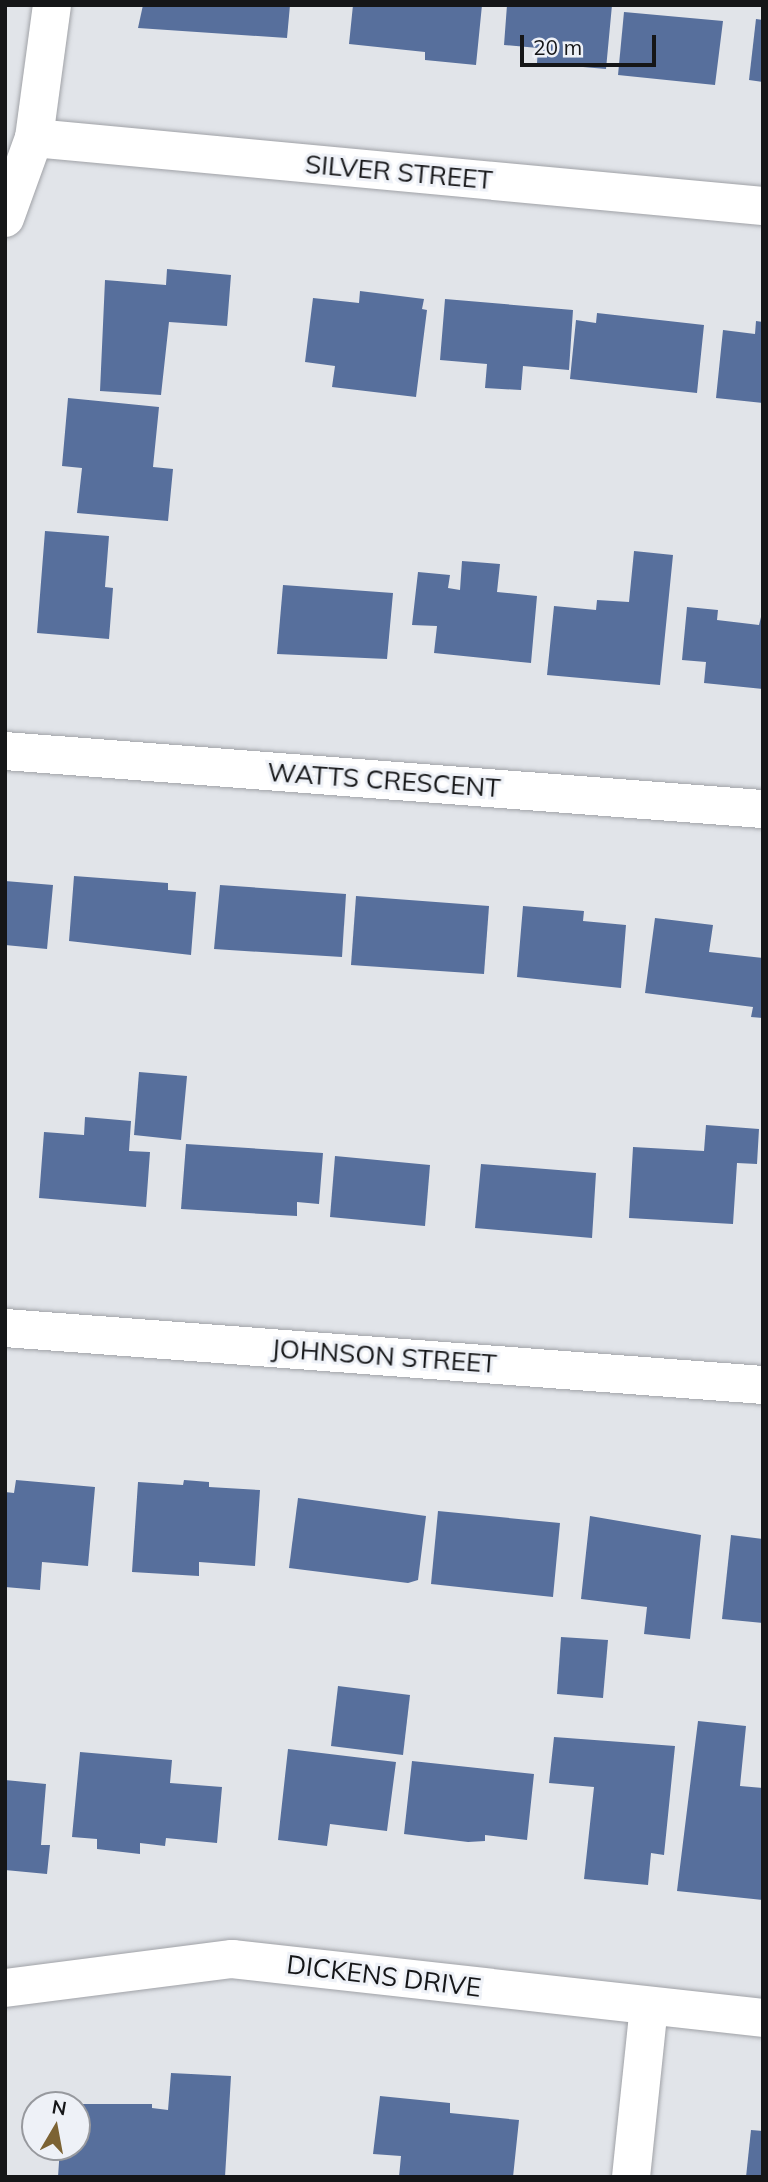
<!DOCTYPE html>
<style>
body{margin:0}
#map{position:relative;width:768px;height:2182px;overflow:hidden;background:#e1e4e9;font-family:Mulish,sans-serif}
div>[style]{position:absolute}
.building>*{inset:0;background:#576f9c}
.roads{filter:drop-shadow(0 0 2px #a0a2a7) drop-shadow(0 0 2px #a0a2a7)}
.street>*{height:38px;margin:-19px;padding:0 19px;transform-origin:19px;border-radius:19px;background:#fff}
.secondary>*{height:38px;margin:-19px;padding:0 19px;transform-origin:19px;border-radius:19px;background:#fff}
span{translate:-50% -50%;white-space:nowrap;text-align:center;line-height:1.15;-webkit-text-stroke:6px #eef1f7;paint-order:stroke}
.street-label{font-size:26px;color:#151618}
.frame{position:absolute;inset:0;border:7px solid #151618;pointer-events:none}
.north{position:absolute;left:21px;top:2091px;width:70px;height:70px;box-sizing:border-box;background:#eef1f7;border:2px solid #97999e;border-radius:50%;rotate:10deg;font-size:19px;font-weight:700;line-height:28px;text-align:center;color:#151618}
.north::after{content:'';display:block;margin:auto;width:24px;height:32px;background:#7c6334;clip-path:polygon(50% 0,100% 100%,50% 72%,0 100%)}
.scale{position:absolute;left:520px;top:35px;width:136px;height:32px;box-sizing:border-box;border:4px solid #151618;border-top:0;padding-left:9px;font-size:21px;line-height:24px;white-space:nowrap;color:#151618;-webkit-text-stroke:5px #eef1f7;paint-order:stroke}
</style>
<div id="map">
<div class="building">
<i style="clip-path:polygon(143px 5px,290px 5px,287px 38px,138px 28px)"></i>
<i style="clip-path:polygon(353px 5px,482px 5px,476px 65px,425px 60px,425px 52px,349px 44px)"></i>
<i style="clip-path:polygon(507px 5px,612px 5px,606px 69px,537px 63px,538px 48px,504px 45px)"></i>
<i style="clip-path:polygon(624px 12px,723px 21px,715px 85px,618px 75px)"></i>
<i style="clip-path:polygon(756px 19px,763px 20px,763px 82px,749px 80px)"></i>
<i style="clip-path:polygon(167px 269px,231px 275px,227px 326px,169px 322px,161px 395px,100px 391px,105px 280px,166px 285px)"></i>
<i style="clip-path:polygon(360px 291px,424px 299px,422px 309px,427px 310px,416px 397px,332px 387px,335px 366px,305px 362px,313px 298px,359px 303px)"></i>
<i style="clip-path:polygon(445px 299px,573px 310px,569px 370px,523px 366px,521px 390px,485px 388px,487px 364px,440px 360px)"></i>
<i style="clip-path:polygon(597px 313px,704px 325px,697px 393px,570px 379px,576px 320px,596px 323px)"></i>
<i style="clip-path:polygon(756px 321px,763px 322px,763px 403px,716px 398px,723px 330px,755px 334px)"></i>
<i style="clip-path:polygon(68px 398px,159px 407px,153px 467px,173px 469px,168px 521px,77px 513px,82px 468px,62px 466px)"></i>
<i style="clip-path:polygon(45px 531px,109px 536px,105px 587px,113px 588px,109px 639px,37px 633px)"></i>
<i style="clip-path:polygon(634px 551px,673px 555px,660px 685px,547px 675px,554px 606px,596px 610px,597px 600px,629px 602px)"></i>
<i style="clip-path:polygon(462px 561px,500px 564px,497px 592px,537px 596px,531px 663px,434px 653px,437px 626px,412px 625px,418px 572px,450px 575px,448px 588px,460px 590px)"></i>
<i style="clip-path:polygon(283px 585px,393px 593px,387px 659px,277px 654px)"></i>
<i style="clip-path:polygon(687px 607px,718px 610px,717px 620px,759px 625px,763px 609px,763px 689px,704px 683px,706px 662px,682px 660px)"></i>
<i style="clip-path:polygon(74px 876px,168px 883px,168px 890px,196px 892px,191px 955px,69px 941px)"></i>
<i style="clip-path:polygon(5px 881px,53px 885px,47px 949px,5px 945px)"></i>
<i style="clip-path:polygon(220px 885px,346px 894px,342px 957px,214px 949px)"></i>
<i style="clip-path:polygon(356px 896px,489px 906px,484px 974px,351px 965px)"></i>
<i style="clip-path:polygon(523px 906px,584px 911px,583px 921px,626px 925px,621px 988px,517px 977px)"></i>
<i style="clip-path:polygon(655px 918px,713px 925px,709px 952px,763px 958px,763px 1018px,751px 1017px,753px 1007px,645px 993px)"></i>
<i style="clip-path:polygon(139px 1072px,187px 1076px,181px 1140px,134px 1135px)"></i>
<i style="clip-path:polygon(85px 1117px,131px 1121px,129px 1151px,150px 1152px,146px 1207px,39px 1198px,44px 1132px,84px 1135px)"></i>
<i style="clip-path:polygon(706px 1125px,759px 1129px,757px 1164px,737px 1163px,733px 1224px,629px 1218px,633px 1147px,704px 1151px)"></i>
<i style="clip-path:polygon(186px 1144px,323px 1153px,319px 1204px,297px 1202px,297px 1216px,181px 1209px)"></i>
<i style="clip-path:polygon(335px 1156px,430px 1165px,425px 1226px,330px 1217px)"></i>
<i style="clip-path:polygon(481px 1164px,596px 1173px,592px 1238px,475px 1228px)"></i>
<i style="clip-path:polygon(16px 1480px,95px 1487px,88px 1566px,42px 1562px,40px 1590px,5px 1587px,5px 1492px,14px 1493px)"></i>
<i style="clip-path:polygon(184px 1480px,209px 1482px,209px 1487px,260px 1490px,255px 1566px,199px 1562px,199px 1576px,132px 1572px,138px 1482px,183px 1485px)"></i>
<i style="clip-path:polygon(298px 1498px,426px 1516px,418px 1580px,408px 1583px,289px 1568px)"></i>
<i style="clip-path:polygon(438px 1511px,560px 1523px,553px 1597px,431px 1584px)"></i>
<i style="clip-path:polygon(590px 1516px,701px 1535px,690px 1639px,644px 1634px,647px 1607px,581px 1599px)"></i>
<i style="clip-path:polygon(731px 1535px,763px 1539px,763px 1623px,722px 1619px)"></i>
<i style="clip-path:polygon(561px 1637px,608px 1640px,603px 1698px,557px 1694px)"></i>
<i style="clip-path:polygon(338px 1686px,410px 1695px,403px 1755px,331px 1746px)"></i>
<i style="clip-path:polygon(698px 1721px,746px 1726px,740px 1786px,763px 1788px,763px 1900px,677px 1891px)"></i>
<i style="clip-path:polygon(554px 1737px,675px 1746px,664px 1855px,651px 1853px,648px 1885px,584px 1879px,594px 1787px,549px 1783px)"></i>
<i style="clip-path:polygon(288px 1749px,396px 1762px,387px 1831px,330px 1824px,327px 1846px,278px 1840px)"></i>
<i style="clip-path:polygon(80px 1752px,172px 1760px,170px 1783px,222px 1787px,217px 1843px,166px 1838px,165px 1846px,140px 1843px,140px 1854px,97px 1849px,97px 1839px,72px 1837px)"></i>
<i style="clip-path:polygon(412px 1761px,534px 1774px,527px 1840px,485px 1835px,485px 1841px,468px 1842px,404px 1834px)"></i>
<i style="clip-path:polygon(5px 1780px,46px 1784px,41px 1845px,50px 1845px,47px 1874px,5px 1870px)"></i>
<i style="clip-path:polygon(171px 2073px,231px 2076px,225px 2177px,58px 2177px,60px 2147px,77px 2147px,78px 2104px,152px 2104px,152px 2108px,168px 2110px)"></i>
<i style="clip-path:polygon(380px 2096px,450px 2103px,450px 2113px,519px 2120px,513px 2177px,399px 2177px,401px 2156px,373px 2154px)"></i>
<i style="clip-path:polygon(751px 2130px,763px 2131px,763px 2177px,746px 2177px)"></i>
</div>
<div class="roads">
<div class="street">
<i style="left:34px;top:138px;width:732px;rotate:5.33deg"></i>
<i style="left:5px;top:218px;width:85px;rotate:-70.1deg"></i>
<i style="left:34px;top:138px;width:134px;rotate:-82.3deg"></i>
<i style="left:5px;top:751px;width:760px;rotate:4.38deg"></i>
<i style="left:5px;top:1988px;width:229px;rotate:-7.3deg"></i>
<i style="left:232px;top:1959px;width:534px;rotate:6.34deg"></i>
<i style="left:631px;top:2177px;width:171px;rotate:-84deg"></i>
</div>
<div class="secondary">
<i style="left:5px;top:1328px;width:760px;rotate:4.3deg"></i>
</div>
</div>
<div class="street-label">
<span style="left:399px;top:172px;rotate:5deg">SILVER STREET</span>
<span style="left:384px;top:780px;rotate:4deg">WATTS CRESCENT</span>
<span style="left:384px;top:1356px;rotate:4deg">JOHNSON STREET</span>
<span style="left:384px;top:1976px;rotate:7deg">DICKENS DRIVE</span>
</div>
<div class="frame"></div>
<div class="north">N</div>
<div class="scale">20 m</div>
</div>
